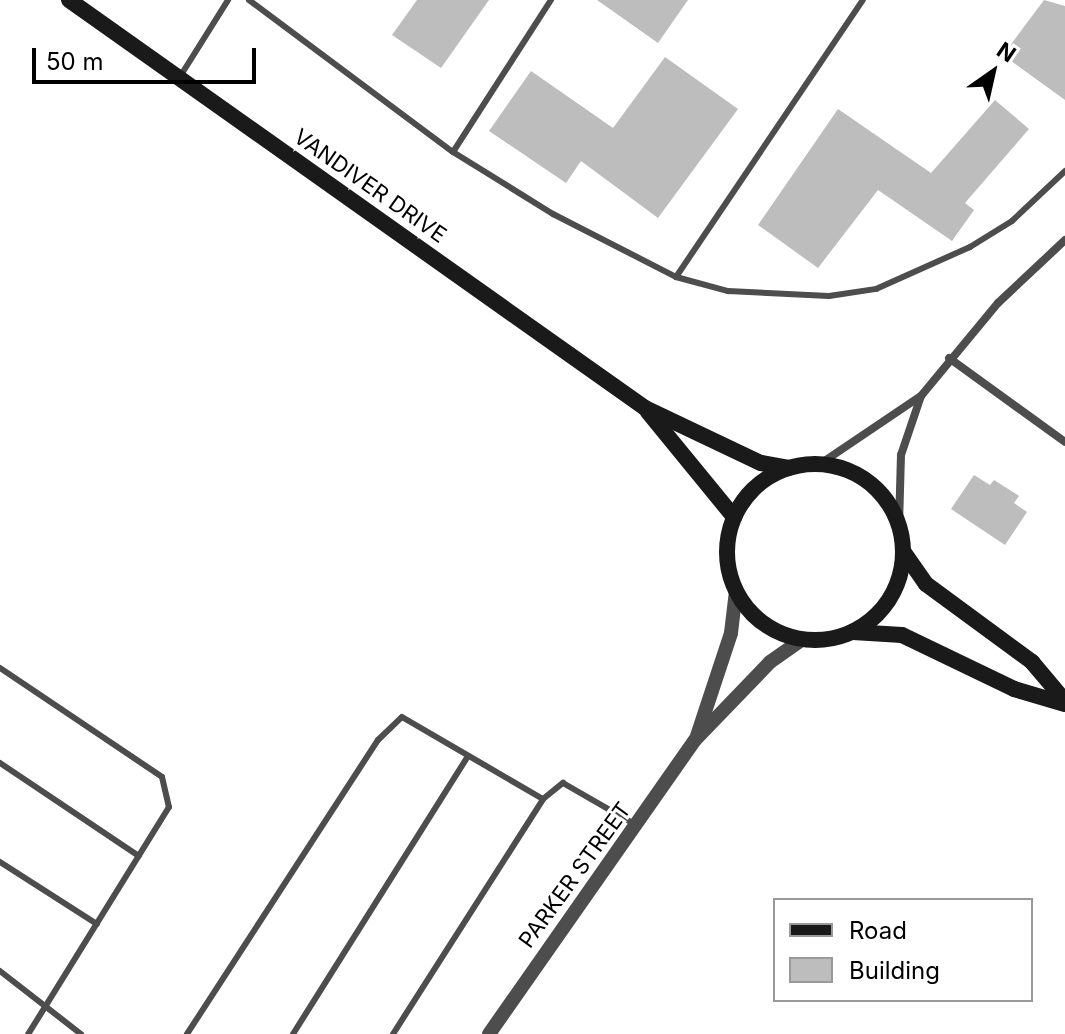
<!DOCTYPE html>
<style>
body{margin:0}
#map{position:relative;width:1065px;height:1034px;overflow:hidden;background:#fff;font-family:Inter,sans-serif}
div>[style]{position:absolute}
.building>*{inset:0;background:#bdbdbd}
.service>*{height:6px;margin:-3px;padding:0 3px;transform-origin:3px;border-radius:3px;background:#4d4d4d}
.minor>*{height:8px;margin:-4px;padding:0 4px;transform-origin:4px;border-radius:4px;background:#4d4d4d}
.tertiary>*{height:14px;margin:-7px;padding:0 7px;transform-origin:7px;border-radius:7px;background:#4d4d4d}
.secondary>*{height:16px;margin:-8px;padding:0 8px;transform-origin:8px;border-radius:8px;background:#1a1a1a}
.secondary>.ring{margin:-8px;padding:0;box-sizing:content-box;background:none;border:16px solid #1a1a1a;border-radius:50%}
span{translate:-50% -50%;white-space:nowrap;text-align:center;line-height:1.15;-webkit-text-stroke:6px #fff;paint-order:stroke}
.street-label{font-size:22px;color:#000}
.legend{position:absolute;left:773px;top:898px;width:260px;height:104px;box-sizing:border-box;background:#fff;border:2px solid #999;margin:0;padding:10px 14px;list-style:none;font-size:24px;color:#000}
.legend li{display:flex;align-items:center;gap:16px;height:40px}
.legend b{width:40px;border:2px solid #999}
.north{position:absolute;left:953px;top:32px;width:80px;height:80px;-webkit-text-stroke:6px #fff;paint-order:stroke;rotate:34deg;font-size:22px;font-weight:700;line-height:32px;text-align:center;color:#000}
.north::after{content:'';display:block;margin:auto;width:28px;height:36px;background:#000;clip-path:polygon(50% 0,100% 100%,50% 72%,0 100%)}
.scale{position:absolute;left:32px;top:48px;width:224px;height:36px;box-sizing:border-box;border:4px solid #000;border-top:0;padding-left:10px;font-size:24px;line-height:28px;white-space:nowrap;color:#000;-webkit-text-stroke:6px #fff;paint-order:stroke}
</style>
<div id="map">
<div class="building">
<i style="clip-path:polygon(417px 0,489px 0,441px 68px,392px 35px)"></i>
<i style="clip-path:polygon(597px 0,688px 0,658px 43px)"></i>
<i style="clip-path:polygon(1044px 0,1065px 6px,1065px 100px,1003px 55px)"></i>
<i style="clip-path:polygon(665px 57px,738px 109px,658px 218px,581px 161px,566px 183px,489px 131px,531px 71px,613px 128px)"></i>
<i style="clip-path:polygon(995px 100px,1029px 129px,965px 203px,974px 210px,952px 241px,878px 190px,818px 268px,758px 225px,838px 109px,931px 173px)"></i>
<i style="clip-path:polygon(974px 475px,990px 485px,994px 480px,1019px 496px,1014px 503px,1027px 512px,1005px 545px,951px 509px)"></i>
</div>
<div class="service">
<i style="left:249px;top:0;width:254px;rotate:36.7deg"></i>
<i style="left:453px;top:152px;width:118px;rotate:31.8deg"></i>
<i style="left:553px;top:214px;width:138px;rotate:27.1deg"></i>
<i style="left:676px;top:277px;width:54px;rotate:15.1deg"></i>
<i style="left:728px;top:291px;width:101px;rotate:2.8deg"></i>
<i style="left:829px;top:296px;width:48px;rotate:-8.5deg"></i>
<i style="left:876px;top:289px;width:103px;rotate:-24.1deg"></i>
<i style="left:970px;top:247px;width:49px;rotate:-31.8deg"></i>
<i style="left:1012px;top:221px;width:73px;rotate:-43.3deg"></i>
<i style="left:181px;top:75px;width:89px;rotate:-57.9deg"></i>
<i style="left:453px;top:152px;width:181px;rotate:-57.2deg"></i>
<i style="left:676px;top:277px;width:334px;rotate:-56deg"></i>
<i style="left:0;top:668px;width:195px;rotate:33.9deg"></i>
<i style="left:162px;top:777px;width:31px;rotate:77deg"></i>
<i style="left:169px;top:807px;width:267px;rotate:121.8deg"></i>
<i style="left:0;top:763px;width:167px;rotate:33.8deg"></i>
<i style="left:0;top:862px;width:115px;rotate:32.6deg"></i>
<i style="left:0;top:971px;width:103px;rotate:37.9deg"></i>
<i style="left:187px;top:1034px;width:351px;rotate:-57deg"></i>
<i style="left:378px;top:740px;width:33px;rotate:-44deg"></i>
<i style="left:402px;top:717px;width:163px;rotate:30.2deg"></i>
<i style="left:293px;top:1034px;width:328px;rotate:-57.8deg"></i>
<i style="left:393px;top:1034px;width:279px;rotate:-57.4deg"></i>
<i style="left:543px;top:799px;width:26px;rotate:-39deg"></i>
<i style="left:563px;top:783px;width:84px;rotate:29.9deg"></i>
</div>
<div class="minor">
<i style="left:949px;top:358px;width:143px;rotate:35.9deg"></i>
<i style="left:820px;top:464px;width:122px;rotate:-34deg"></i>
<i style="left:921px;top:396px;width:121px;rotate:-50.4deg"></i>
<i style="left:998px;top:303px;width:92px;rotate:-43.2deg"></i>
<i style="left:899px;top:526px;width:71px;rotate:-88.4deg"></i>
<i style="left:901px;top:455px;width:62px;rotate:-71.3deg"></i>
</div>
<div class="tertiary">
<i style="left:697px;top:736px;width:108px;rotate:-71.7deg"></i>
<i style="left:731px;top:633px;width:42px;rotate:-83.2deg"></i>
<i style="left:489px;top:1034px;width:359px;rotate:-55deg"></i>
<i style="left:695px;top:740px;width:108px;rotate:-46.1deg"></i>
<i style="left:770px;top:662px;width:40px;rotate:-34.9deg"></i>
</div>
<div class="secondary">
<i style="left:69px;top:0;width:706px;rotate:35.31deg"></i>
<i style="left:645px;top:408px;width:128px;rotate:25.4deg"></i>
<i style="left:761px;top:463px;width:28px;rotate:10deg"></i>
<i style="left:648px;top:412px;width:136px;rotate:50.7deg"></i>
<i class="ring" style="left:727px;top:464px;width:160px;height:160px"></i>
<i style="left:903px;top:551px;width:40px;rotate:55.1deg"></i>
<i style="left:926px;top:584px;width:132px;rotate:36.3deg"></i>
<i style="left:1032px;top:662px;width:51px;rotate:49.8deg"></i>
<i style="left:853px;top:632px;width:49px;rotate:3.5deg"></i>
<i style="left:902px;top:635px;width:124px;rotate:25.7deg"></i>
<i style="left:1014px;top:689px;width:53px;rotate:16.4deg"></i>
</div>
<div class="street-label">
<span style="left:370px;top:186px;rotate:35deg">VANDIVER DRIVE</span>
<span style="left:575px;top:875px;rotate:-54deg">PARKER STREET</span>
</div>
<ul class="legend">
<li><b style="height:10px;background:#1a1a1a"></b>Road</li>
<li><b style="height:22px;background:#bdbdbd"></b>Building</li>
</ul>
<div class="north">N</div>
<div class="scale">50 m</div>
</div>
